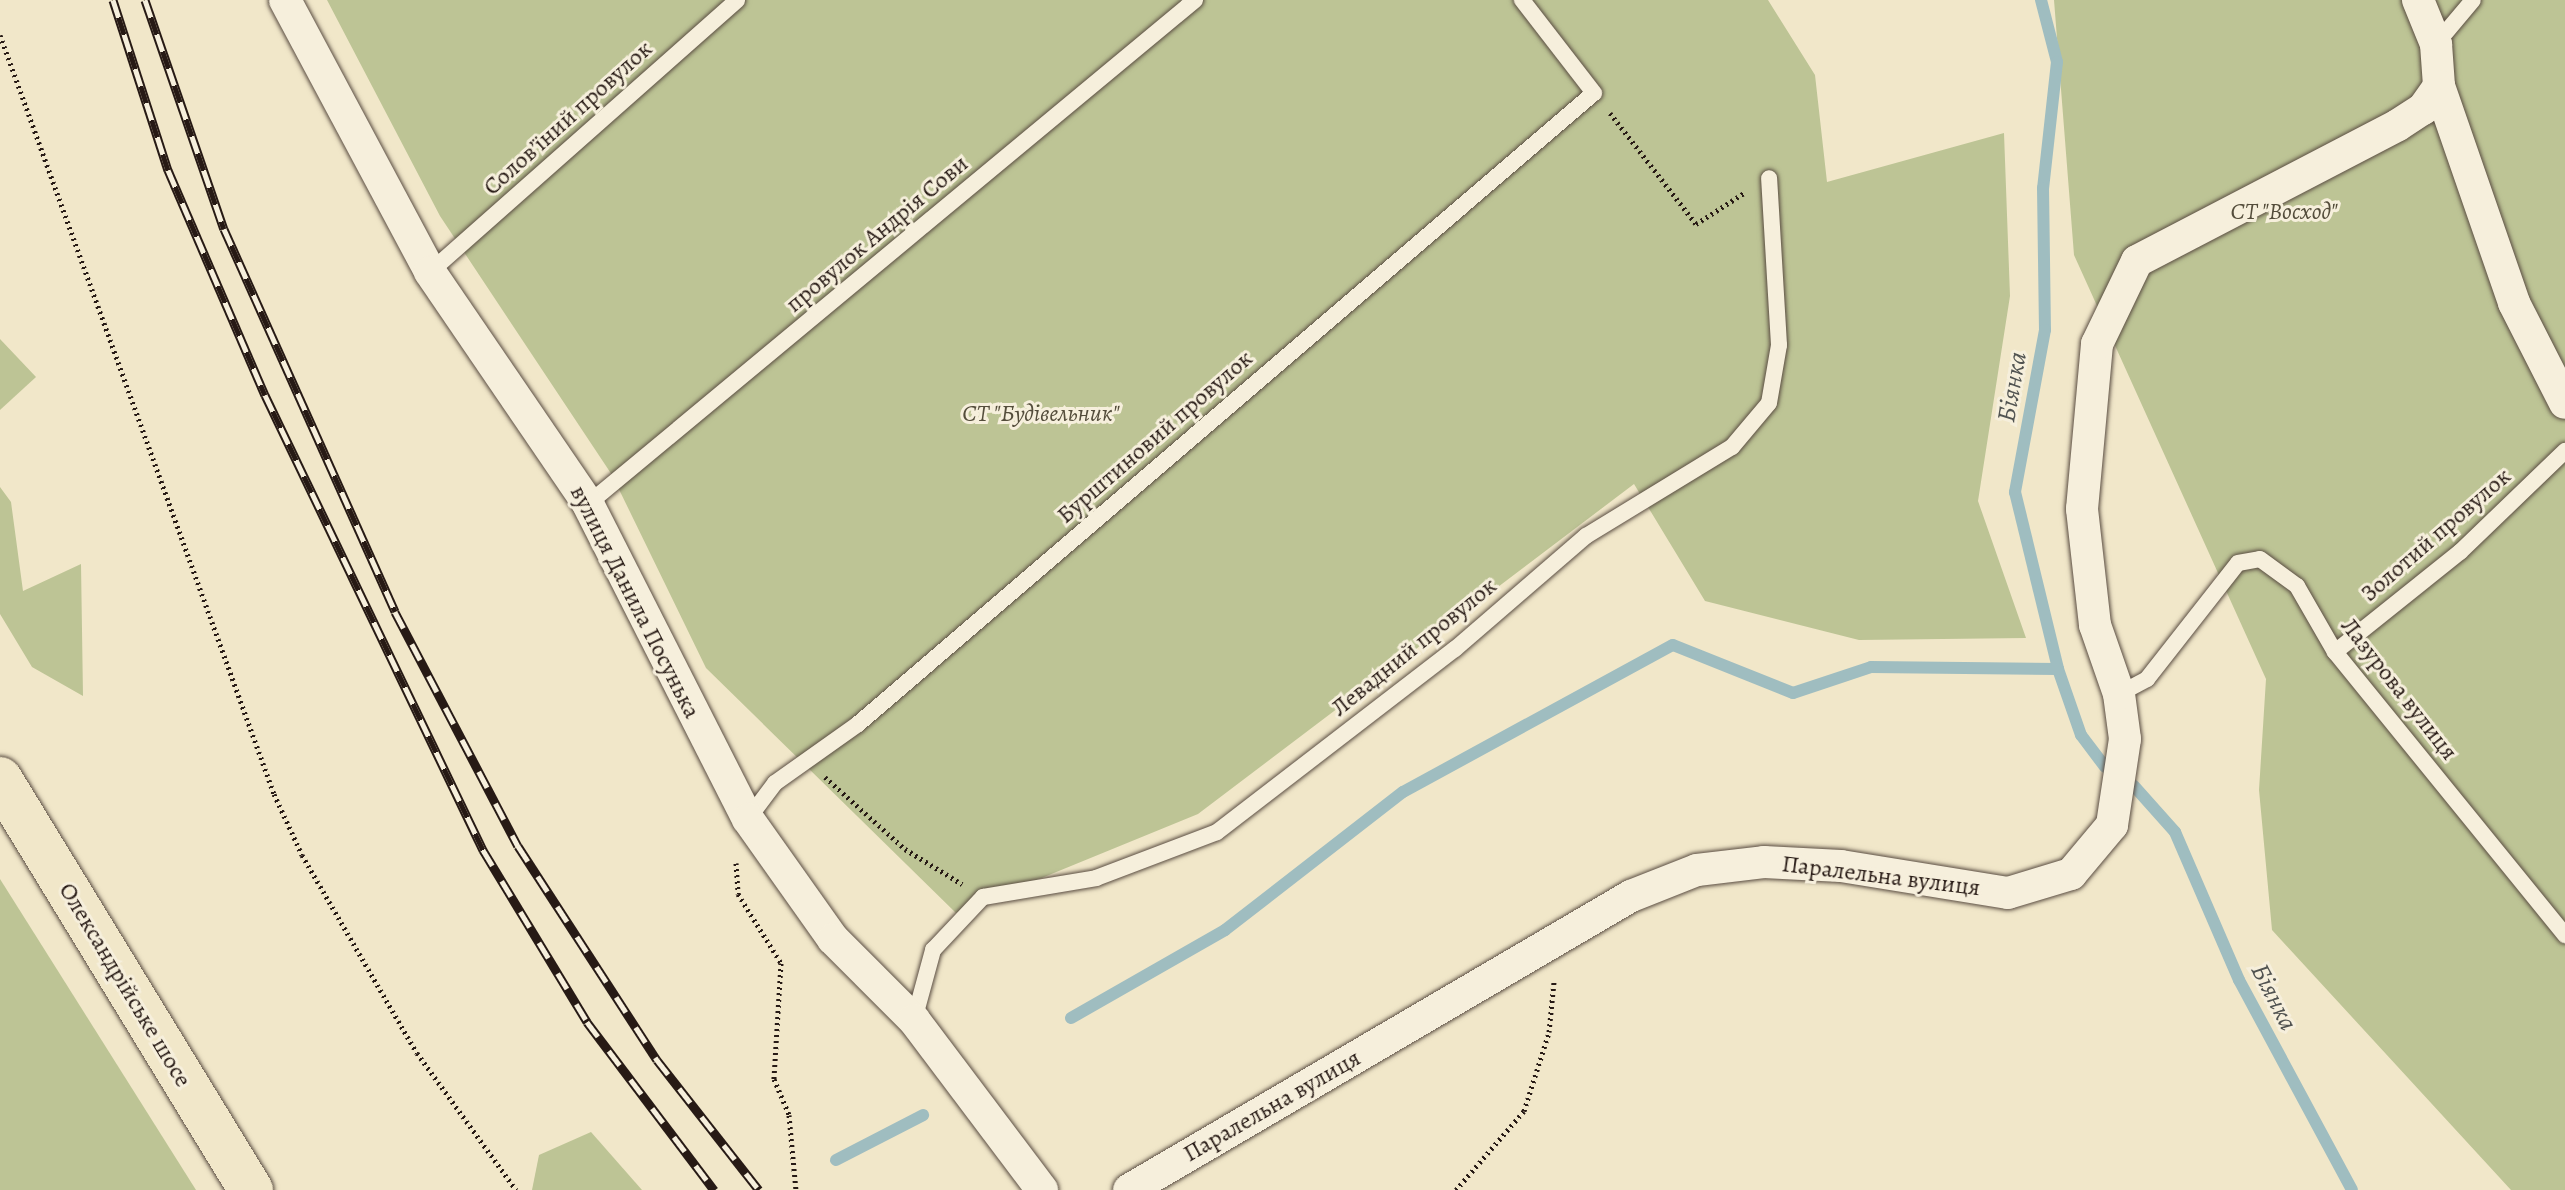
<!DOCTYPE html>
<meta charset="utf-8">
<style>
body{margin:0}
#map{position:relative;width:2565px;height:1190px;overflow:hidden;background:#f1e7c9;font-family:Alegreya,serif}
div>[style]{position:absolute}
.green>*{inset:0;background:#bdc495}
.stream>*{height:12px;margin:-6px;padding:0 6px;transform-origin:6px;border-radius:6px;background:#9fbdc0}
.path>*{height:5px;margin-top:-2.5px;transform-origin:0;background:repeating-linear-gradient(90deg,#271a15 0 2px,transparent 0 6px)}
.roads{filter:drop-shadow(0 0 2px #5a4d42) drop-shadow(0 0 2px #5a4d42)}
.lane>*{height:16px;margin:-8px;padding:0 8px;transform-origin:8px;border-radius:8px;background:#f6efdc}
.street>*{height:32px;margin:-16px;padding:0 16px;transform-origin:16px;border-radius:16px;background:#f6efdc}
.primary>*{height:44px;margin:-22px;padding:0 22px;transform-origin:22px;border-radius:22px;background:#f1e7c9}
.rail>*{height:9px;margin-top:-4.5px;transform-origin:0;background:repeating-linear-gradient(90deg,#f6efdc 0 18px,#271a15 0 36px);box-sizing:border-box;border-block:2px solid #271a15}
span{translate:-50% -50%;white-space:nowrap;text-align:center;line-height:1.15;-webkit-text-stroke:6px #f6efdc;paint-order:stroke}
.street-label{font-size:24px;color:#271a15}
.park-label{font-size:24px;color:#544d3b;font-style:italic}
.water-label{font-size:26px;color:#515351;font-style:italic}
</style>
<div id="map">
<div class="green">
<i style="clip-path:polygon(327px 0,1768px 0,1815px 75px,1827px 182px,2004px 133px,2010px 296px,1978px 501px,2026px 638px,1859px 640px,1705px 601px,1634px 484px,1198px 814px,956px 913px,706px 668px,612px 475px,440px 216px)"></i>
<i style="clip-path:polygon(2054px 0,2565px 0,2565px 1190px,2511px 1190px,2272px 930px,2259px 790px,2266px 679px,2074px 255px)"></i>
<i style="clip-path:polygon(0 339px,36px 377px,0 410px)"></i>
<i style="clip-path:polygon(0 487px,11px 502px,23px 591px,81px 564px,83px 696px,32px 667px,0 614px)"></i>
<i style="clip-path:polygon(0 879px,196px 1190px,0 1190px)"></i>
<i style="clip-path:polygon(591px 1132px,642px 1190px,532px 1190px,539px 1155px)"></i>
</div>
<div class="stream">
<i style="left:2041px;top:0;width:64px;rotate:75.5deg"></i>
<i style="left:2057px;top:62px;width:127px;rotate:96.3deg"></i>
<i style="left:2043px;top:188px;width:142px;rotate:89.2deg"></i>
<i style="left:2045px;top:330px;width:165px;rotate:100.5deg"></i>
<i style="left:2015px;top:492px;width:182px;rotate:76.3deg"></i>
<i style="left:2058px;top:669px;width:70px;rotate:70.8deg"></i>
<i style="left:2081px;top:735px;width:40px;rotate:53deg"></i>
<i style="left:2134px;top:786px;width:62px;rotate:48.3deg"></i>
<i style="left:2175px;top:832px;width:161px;rotate:66.6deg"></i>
<i style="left:2239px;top:980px;width:238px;rotate:61.7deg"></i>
<i style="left:1071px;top:1018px;width:177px;rotate:-29.7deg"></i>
<i style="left:1225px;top:930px;width:225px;rotate:-37.8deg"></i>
<i style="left:1403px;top:792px;width:307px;rotate:-28.6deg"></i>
<i style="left:1673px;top:645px;width:129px;rotate:21.8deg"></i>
<i style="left:1793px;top:693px;width:82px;rotate:-18.4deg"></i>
<i style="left:1871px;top:667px;width:187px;rotate:0.6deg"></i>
<i style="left:836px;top:1160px;width:98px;rotate:-27.3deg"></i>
</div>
<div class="path">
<i style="left:0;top:35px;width:807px;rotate:70.15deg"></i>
<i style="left:274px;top:794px;width:67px;rotate:65.3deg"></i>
<i style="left:302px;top:855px;width:229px;rotate:59.9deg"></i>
<i style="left:417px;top:1053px;width:169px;rotate:54.1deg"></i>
<i style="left:1610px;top:113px;width:140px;rotate:52.2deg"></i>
<i style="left:1696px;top:224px;width:57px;rotate:-32.9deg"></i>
<i style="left:825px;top:777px;width:108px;rotate:42deg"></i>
<i style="left:905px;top:849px;width:67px;rotate:31.6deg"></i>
<i style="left:736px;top:863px;width:31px;rotate:86deg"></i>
<i style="left:738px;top:894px;width:81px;rotate:58.1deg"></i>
<i style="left:781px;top:963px;width:116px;rotate:93.5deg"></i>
<i style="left:774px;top:1079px;width:39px;rotate:67deg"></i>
<i style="left:789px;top:1115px;width:75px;rotate:84.7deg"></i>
<i style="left:1456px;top:1190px;width:104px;rotate:-49.3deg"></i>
<i style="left:1524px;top:1111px;width:83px;rotate:-72.4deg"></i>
<i style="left:1549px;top:1032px;width:50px;rotate:-84.3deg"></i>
</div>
<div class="roads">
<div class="lane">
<i style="left:2436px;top:44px;width:57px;rotate:-49.9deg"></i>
<i style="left:430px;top:272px;width:410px;rotate:-41.5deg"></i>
<i style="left:588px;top:504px;width:789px;rotate:-39.7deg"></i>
<i style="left:2335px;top:652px;width:160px;rotate:-38.7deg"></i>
<i style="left:2460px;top:552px;width:146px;rotate:-43.9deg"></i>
<i style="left:2119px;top:694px;width:32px;rotate:-28deg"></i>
<i style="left:2147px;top:679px;width:147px;rotate:-51.9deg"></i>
<i style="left:2238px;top:563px;width:22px;rotate:-10deg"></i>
<i style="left:2260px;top:559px;width:46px;rotate:36.1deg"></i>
<i style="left:2297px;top:586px;width:76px;rotate:60.1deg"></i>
<i style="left:2335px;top:652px;width:365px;rotate:50.9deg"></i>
<i style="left:748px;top:819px;width:45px;rotate:-53.1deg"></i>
<i style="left:775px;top:783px;width:102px;rotate:-35.4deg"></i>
<i style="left:858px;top:724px;width:969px;rotate:-40.61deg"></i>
<i style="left:1594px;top:93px;width:118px;rotate:-127.7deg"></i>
<i style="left:914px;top:1020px;width:73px;rotate:-74.8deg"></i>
<i style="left:933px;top:950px;width:73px;rotate:-46.7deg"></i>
<i style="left:983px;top:897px;width:115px;rotate:-9.5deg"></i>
<i style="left:1096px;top:878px;width:129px;rotate:-20.8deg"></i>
<i style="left:1217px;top:832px;width:300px;rotate:-37.6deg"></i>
<i style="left:1455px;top:649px;width:173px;rotate:-40.8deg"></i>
<i style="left:1586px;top:536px;width:171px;rotate:-31.4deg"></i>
<i style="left:1732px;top:447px;width:57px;rotate:-49.9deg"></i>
<i style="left:1769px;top:403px;width:59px;rotate:-80.2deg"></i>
<i style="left:1779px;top:345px;width:167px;rotate:-93.4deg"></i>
</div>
<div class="street">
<i style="left:285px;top:0;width:308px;rotate:61.9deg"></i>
<i style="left:430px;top:272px;width:281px;rotate:55.7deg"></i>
<i style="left:588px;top:504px;width:353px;rotate:63.1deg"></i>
<i style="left:748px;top:819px;width:147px;rotate:54.7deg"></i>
<i style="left:833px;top:939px;width:115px;rotate:45deg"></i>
<i style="left:914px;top:1020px;width:213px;rotate:53deg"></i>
<i style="left:2418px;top:0;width:48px;rotate:67.8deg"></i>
<i style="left:2436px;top:44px;width:42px;rotate:85.9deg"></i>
<i style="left:2439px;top:86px;width:230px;rotate:70.9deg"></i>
<i style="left:2514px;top:303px;width:112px;rotate:63deg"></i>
<i style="left:1129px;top:1190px;width:582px;rotate:-30.36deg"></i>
<i style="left:1631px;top:896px;width:71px;rotate:-21.5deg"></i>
<i style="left:1697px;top:870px;width:67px;rotate:-6.8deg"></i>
<i style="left:1764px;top:862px;width:77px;rotate:3deg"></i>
<i style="left:1841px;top:866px;width:169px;rotate:9.2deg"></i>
<i style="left:2008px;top:893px;width:66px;rotate:-16.8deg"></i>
<i style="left:2071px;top:874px;width:64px;rotate:-50.1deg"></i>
<i style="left:2112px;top:825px;width:87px;rotate:-81.4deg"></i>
<i style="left:2125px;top:739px;width:45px;rotate:-97.6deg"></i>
<i style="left:2119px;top:694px;width:73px;rotate:-109.2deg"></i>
<i style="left:2095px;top:625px;width:117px;rotate:-96.4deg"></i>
<i style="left:2082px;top:509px;width:166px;rotate:-84.8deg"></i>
<i style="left:2097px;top:344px;width:92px;rotate:-64.3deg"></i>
<i style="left:2137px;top:261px;width:294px;rotate:-27.5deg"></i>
<i style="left:2398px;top:125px;width:30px;rotate:-33deg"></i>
<i style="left:2423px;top:109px;width:28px;rotate:-55deg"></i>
</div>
<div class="primary">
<i style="left:0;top:779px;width:482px;rotate:58.6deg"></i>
</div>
</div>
<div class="rail">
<i style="left:113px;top:0;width:179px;rotate:72.1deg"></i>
<i style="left:168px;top:170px;width:245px;rotate:66.7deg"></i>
<i style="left:265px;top:395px;width:505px;rotate:64.4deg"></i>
<i style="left:483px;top:850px;width:201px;rotate:58.8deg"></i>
<i style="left:587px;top:1022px;width:211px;rotate:52.9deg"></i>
<i style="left:145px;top:0;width:242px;rotate:71deg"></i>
<i style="left:224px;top:229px;width:419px;rotate:65.9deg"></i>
<i style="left:395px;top:612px;width:264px;rotate:62.3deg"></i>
<i style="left:518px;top:846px;width:255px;rotate:57deg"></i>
<i style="left:657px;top:1060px;width:165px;rotate:51.9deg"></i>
</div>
<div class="street-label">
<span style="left:568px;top:118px;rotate:-42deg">Соловʼїний провулок</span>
<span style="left:877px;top:234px;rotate:-40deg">провулок Андрія Сови</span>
<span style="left:1155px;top:437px;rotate:-41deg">Бурштиновий провулок</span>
<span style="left:2436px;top:535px;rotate:-41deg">Золотий провулок</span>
<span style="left:635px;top:602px;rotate:63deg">вулиця Данила Посунька</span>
<span style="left:1414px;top:647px;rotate:-39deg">Левадний провулок</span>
<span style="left:2399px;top:689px;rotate:52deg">Лазурова вулиця</span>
<span style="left:1881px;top:876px;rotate:7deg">Паралельна вулиця</span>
<span style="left:125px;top:985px;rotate:59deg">Олександрійське шосе</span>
<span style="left:1272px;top:1106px;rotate:-30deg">Паралельна вулиця</span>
</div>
<div class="park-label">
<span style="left:2284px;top:212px">СТ "Восход"</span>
<span style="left:1041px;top:414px">СТ "Будівельник"</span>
</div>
<div class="water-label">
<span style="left:2012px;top:387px;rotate:-80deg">Біянка</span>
<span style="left:2274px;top:997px;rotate:63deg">Біянка</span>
</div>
</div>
